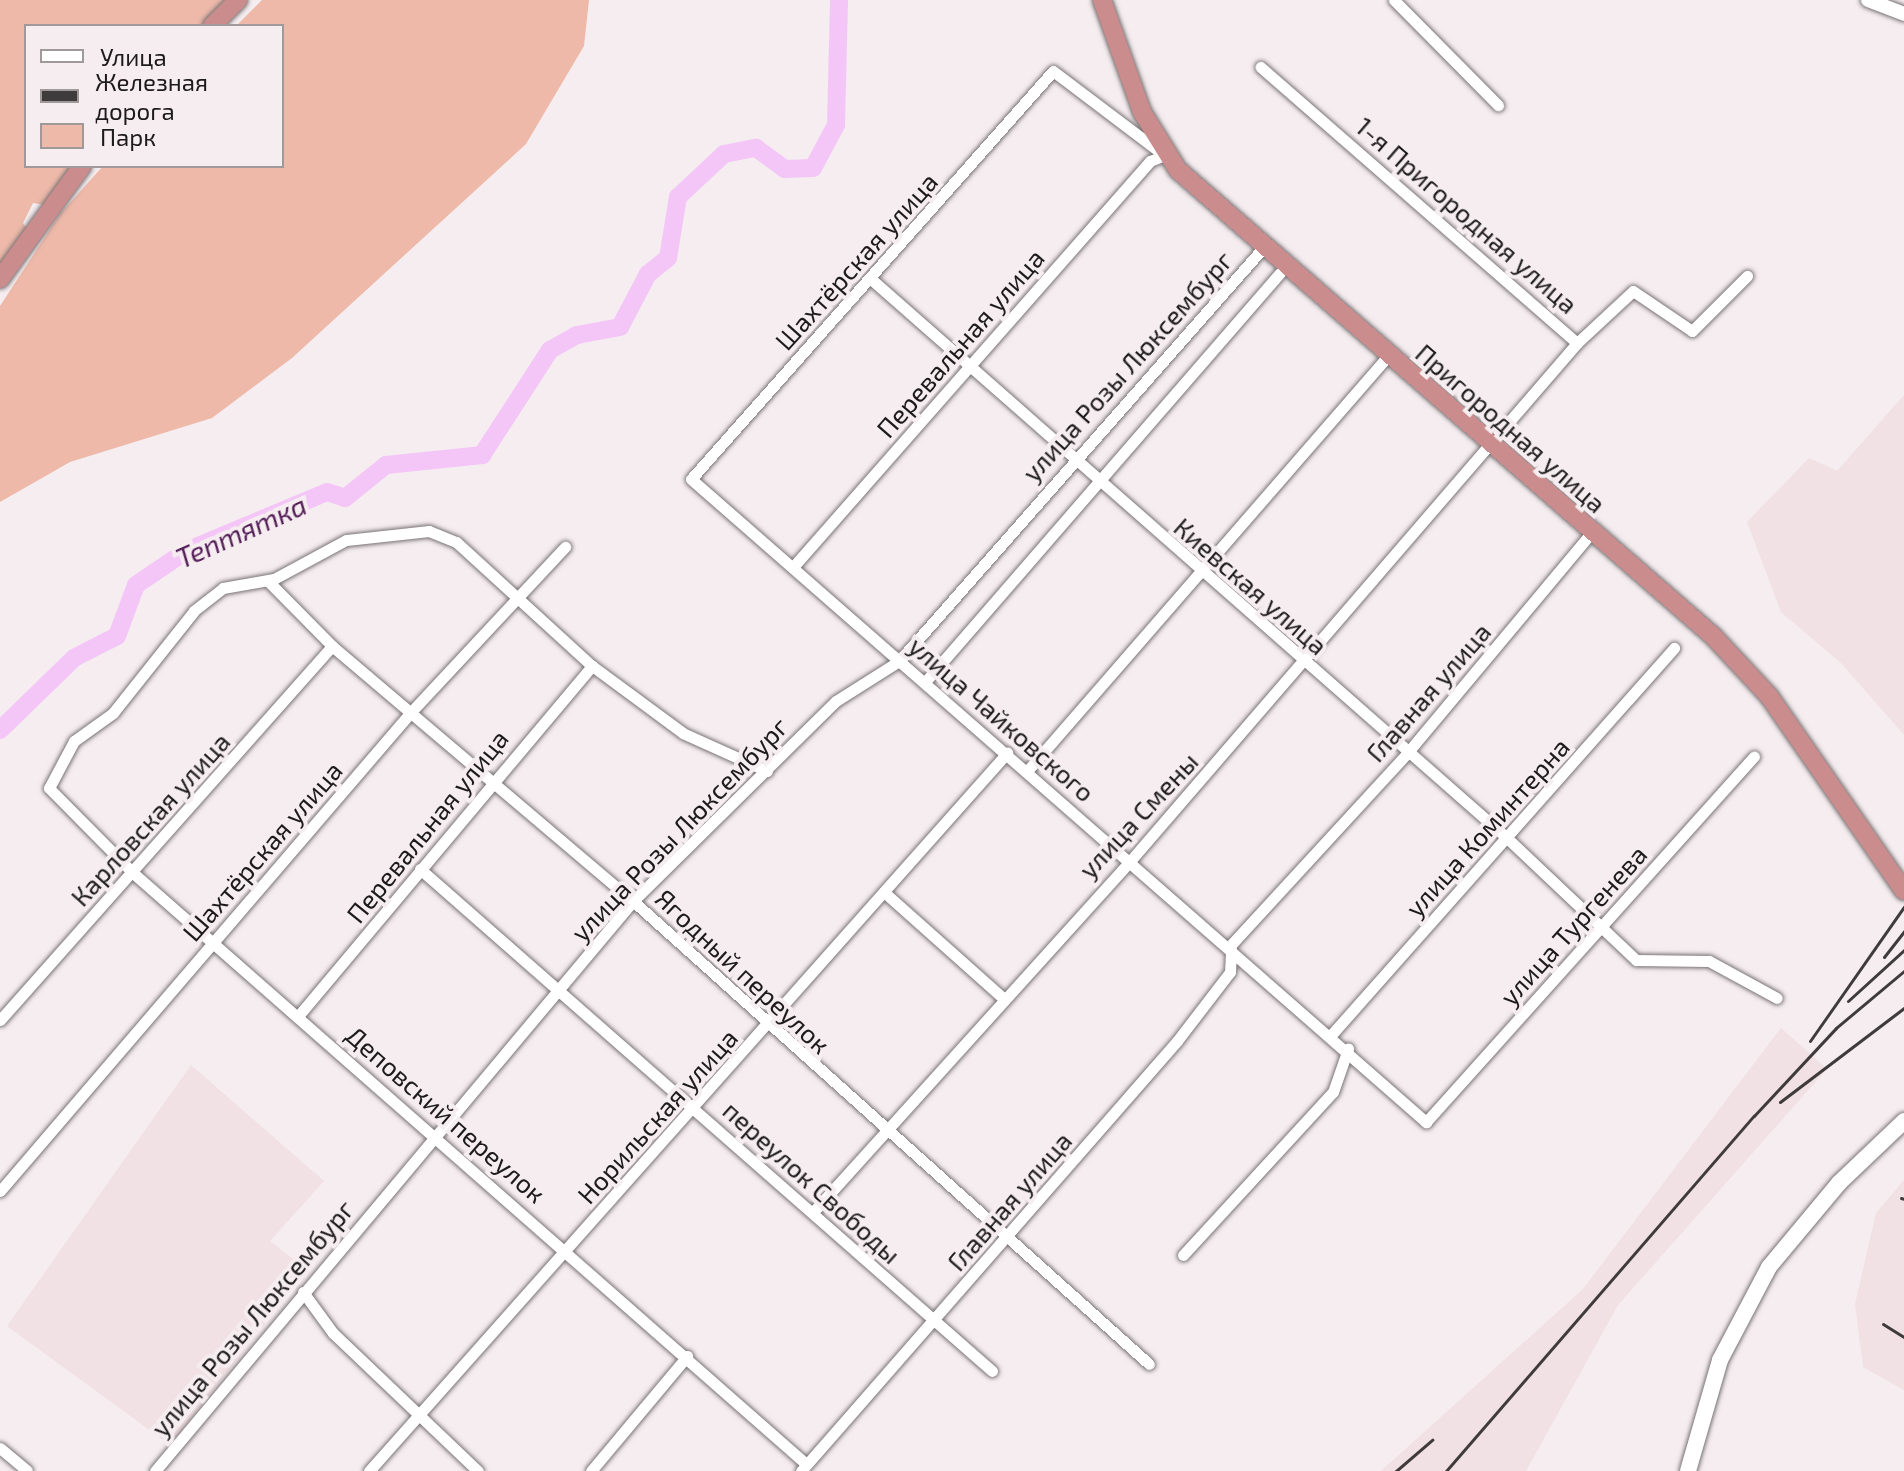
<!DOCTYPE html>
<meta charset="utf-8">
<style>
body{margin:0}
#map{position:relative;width:1904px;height:1471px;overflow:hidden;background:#f5edef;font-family:"Exo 2",sans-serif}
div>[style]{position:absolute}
.built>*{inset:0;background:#f1e0e4}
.green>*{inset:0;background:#eeb9a9}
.river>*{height:18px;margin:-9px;padding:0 9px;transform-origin:9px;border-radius:9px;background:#f4c6f8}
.roads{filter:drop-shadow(0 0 2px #7a7375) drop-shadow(0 0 2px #7a7375)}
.minor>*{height:11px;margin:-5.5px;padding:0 5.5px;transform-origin:5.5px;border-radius:5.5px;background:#fff}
.tertiary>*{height:14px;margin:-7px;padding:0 7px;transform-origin:7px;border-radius:7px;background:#fff}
.secondary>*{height:16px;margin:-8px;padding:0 8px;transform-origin:8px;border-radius:8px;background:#fff}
.trunk>*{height:18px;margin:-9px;padding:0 9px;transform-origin:9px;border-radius:9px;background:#ca8c8c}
.rail>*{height:3px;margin:-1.5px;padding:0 1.5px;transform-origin:1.5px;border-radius:1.5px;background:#3f3b3c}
span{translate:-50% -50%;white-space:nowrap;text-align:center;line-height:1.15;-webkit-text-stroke:8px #f5edef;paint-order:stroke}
.street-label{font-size:26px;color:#1d1a1b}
.water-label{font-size:28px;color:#541e59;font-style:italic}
.legend{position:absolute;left:24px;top:24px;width:260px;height:144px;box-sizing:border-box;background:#f5edef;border:2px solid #9f999a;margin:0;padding:10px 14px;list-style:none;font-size:24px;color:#1d1a1b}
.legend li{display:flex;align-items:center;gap:16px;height:40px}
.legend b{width:40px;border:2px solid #9f999a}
</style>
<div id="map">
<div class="built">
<i style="clip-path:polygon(1904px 395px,1904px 735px,1841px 663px,1781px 612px,1747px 522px,1809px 458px,1837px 471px)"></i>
<i style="clip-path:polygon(1781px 1028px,1827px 1069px,1618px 1305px,1526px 1471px,1381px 1471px,1583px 1289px)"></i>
<i style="clip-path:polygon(191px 1065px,324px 1181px,270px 1241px,307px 1270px,170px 1445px,7px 1326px)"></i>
<i style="clip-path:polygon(1904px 1180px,1904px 1390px,1863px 1367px,1855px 1304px,1876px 1213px)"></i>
</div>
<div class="green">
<i style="clip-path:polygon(0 0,241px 0,208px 26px,26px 26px,26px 166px,90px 166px,51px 206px,33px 203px,23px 223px,31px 234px,0 270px)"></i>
<i style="clip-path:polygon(262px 0,589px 0,584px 46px,526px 144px,292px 358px,212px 418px,70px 462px,0 502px,0 306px,60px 214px,103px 166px,282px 166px,282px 26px,236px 26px)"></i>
</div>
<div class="river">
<i style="left:0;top:730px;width:103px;rotate:-44.2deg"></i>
<i style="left:74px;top:658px;width:48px;rotate:-27.1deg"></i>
<i style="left:117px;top:636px;width:54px;rotate:-69.6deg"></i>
<i style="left:136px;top:585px;width:60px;rotate:-34.2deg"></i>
<i style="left:186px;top:551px;width:153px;rotate:-22.7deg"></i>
<i style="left:327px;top:492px;width:19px;rotate:18deg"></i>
<i style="left:345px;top:498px;width:53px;rotate:-38.8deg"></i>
<i style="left:386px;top:465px;width:97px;rotate:-5.9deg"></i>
<i style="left:482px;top:455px;width:125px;rotate:-57.1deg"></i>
<i style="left:550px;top:350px;width:31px;rotate:-29deg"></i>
<i style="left:577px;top:335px;width:44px;rotate:-10.5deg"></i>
<i style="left:620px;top:327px;width:60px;rotate:-62.2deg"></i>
<i style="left:648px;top:274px;width:26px;rotate:-39deg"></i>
<i style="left:668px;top:258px;width:62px;rotate:-80.7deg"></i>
<i style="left:678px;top:197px;width:63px;rotate:-43.1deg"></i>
<i style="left:724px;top:154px;width:33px;rotate:-11deg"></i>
<i style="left:756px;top:148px;width:36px;rotate:36deg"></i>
<i style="left:785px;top:169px;width:28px;rotate:-2deg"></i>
<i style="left:813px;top:168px;width:49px;rotate:-61.9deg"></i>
<i style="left:836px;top:125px;width:125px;rotate:-88.6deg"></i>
</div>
<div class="roads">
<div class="minor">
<i style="left:1394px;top:0;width:148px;rotate:45.3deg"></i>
<i style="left:1164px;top:155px;width:139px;rotate:-142.9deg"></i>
<i style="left:1053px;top:71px;width:545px;rotate:131.58deg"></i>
<i style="left:691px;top:479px;width:977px;rotate:41.18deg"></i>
<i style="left:1426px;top:1122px;width:491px;rotate:-48.1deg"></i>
<i style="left:871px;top:279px;width:847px;rotate:41.31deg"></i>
<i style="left:1507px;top:838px;width:178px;rotate:43.4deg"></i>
<i style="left:1636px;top:960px;width:73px;rotate:0.8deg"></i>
<i style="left:1709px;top:961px;width:77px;rotate:28.6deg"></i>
<i style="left:1577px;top:343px;width:76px;rotate:-42.9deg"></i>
<i style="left:1633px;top:291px;width:71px;rotate:34.1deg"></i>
<i style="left:1692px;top:331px;width:78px;rotate:-45deg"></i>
<i style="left:793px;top:567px;width:541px;rotate:-48.67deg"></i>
<i style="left:1150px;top:161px;width:16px;rotate:-22deg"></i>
<i style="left:268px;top:581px;width:91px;rotate:45.4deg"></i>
<i style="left:332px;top:646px;width:394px;rotate:40.3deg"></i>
<i style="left:633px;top:901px;width:693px;rotate:41.9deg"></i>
<i style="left:925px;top:682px;width:549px;rotate:-49.06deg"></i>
<i style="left:1028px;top:770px;width:547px;rotate:-49deg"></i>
<i style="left:767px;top:771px;width:92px;rotate:-155.7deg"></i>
<i style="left:683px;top:733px;width:113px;rotate:-143.6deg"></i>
<i style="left:592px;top:666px;width:184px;rotate:-137.6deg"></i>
<i style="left:456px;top:542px;width:29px;rotate:-158deg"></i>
<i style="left:429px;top:531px;width:83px;rotate:173.8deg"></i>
<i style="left:346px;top:540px;width:82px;rotate:151.6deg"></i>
<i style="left:274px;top:579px;width:52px;rotate:170deg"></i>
<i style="left:223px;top:588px;width:37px;rotate:142deg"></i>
<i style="left:194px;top:611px;width:130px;rotate:128.5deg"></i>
<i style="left:113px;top:713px;width:48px;rotate:144.3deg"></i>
<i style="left:74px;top:741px;width:53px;rotate:118deg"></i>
<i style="left:49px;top:788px;width:118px;rotate:45.3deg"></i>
<i style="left:132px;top:872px;width:897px;rotate:41.29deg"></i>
<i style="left:420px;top:869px;width:761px;rotate:41.27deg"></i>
<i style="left:884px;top:892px;width:158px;rotate:41.7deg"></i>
<i style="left:1229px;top:947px;width:265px;rotate:-47.4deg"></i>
<i style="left:1408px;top:752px;width:287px;rotate:-50.1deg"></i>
<i style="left:299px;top:1015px;width:456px;rotate:-50deg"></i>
<i style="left:0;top:1020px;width:500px;rotate:-48.4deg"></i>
<i style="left:1332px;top:1034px;width:516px;rotate:-48.46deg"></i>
<i style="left:0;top:1191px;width:631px;rotate:-49.37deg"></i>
<i style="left:411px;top:712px;width:226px;rotate:-47deg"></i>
<i style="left:814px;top:1211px;width:473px;rotate:-47.9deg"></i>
<i style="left:1131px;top:860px;width:683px;rotate:-49.22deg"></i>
<i style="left:1577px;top:343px;width:420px;rotate:-138.9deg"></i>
<i style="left:1183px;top:1255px;width:222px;rotate:-47.4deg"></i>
<i style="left:1333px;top:1092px;width:46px;rotate:-70.8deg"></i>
<i style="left:303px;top:1292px;width:51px;rotate:53.8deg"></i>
<i style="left:333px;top:1333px;width:200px;rotate:43.6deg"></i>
<i style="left:0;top:1448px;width:35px;rotate:40deg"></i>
<i style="left:155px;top:1471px;width:744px;rotate:-50.02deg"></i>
<i style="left:633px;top:901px;width:285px;rotate:-44.6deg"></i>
<i style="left:836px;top:701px;width:75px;rotate:-32.4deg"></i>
<i style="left:899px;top:661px;width:551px;rotate:-48.61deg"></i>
<i style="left:369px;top:1471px;width:961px;rotate:-48.38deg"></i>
<i style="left:591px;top:1471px;width:150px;rotate:-50.1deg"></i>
<i style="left:801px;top:1471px;width:571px;rotate:-48.83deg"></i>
<i style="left:1177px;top:1041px;width:87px;rotate:-52.5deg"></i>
<i style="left:1230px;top:972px;width:22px;rotate:-87deg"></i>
</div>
<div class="tertiary">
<i style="left:1868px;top:0;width:39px;rotate:21deg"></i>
</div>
<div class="secondary">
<i style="left:1688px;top:1471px;width:116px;rotate:-73.9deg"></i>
<i style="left:1720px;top:1360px;width:105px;rotate:-62.2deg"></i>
<i style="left:1769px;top:1267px;width:109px;rotate:-50.2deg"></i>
<i style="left:1839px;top:1183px;width:90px;rotate:-43.6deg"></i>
</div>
<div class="trunk">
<i style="left:1102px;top:0;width:119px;rotate:70.3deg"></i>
<i style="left:1142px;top:112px;width:68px;rotate:58.2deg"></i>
<i style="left:1178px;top:170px;width:709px;rotate:41.06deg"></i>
<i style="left:1713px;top:636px;width:82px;rotate:47deg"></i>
<i style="left:1769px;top:696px;width:237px;rotate:55.3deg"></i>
<i style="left:212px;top:26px;width:37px;rotate:-45deg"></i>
<i style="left:0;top:279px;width:140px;rotate:-54deg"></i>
</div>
</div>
<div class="rail">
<i style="left:1884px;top:957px;width:33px;rotate:-52deg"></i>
<i style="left:1848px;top:1001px;width:76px;rotate:-42.3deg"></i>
<i style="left:1810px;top:1041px;width:164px;rotate:-55deg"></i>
<i style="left:1780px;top:1102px;width:156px;rotate:-37.2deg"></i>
<i style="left:1901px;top:1198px;width:3px;rotate:18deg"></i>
<i style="left:1883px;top:1324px;width:25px;rotate:32deg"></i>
<i style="left:1396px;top:1471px;width:48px;rotate:-40.7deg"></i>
<i style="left:1446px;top:1471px;width:470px;rotate:-49.1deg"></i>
<i style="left:1754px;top:1116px;width:120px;rotate:-47deg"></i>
<i style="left:1836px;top:1028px;width:89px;rotate:-40deg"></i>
</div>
<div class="street-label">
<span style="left:1467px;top:215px;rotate:41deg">1-я Пригородная улица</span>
<span style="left:856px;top:261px;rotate:-48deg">Шахтёрская улица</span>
<span style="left:960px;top:343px;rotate:-49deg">Перевальная улица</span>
<span style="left:1127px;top:366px;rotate:-48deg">улица Розы Люксембург</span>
<span style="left:1511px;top:428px;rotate:41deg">Пригородная улица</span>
<span style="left:1251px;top:586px;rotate:41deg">Киевская улица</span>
<span style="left:1428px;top:692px;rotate:-49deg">Главная улица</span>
<span style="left:1002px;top:719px;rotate:41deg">улица Чайковского</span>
<span style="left:1138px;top:815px;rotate:-47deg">улица Смены</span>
<span style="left:150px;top:819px;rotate:-48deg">Карловская улица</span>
<span style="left:427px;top:826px;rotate:-51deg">Перевальная улица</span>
<span style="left:1487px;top:827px;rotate:-48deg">улица Коминтерна</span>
<span style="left:679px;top:829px;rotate:-46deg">улица Розы Люксембург</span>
<span style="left:262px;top:851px;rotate:-49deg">Шахтёрская улица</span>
<span style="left:1573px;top:925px;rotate:-48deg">улица Тургенева</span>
<span style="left:743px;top:971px;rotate:43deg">Ягодный переулок</span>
<span style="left:446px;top:1114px;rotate:41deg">Деповский переулок</span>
<span style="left:657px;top:1116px;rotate:-48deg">Норильская улица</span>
<span style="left:812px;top:1182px;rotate:42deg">переулок Свободы</span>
<span style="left:1009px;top:1201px;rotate:-49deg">Главная улица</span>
<span style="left:252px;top:1318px;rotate:-50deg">улица Розы Люксембург</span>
</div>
<div class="water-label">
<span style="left:241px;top:531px;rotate:-24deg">Тептятка</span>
</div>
<ul class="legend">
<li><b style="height:10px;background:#fff"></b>Улица</li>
<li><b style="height:10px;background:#3f3b3c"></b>Железная дорога</li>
<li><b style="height:22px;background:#eeb9a9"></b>Парк</li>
</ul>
</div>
